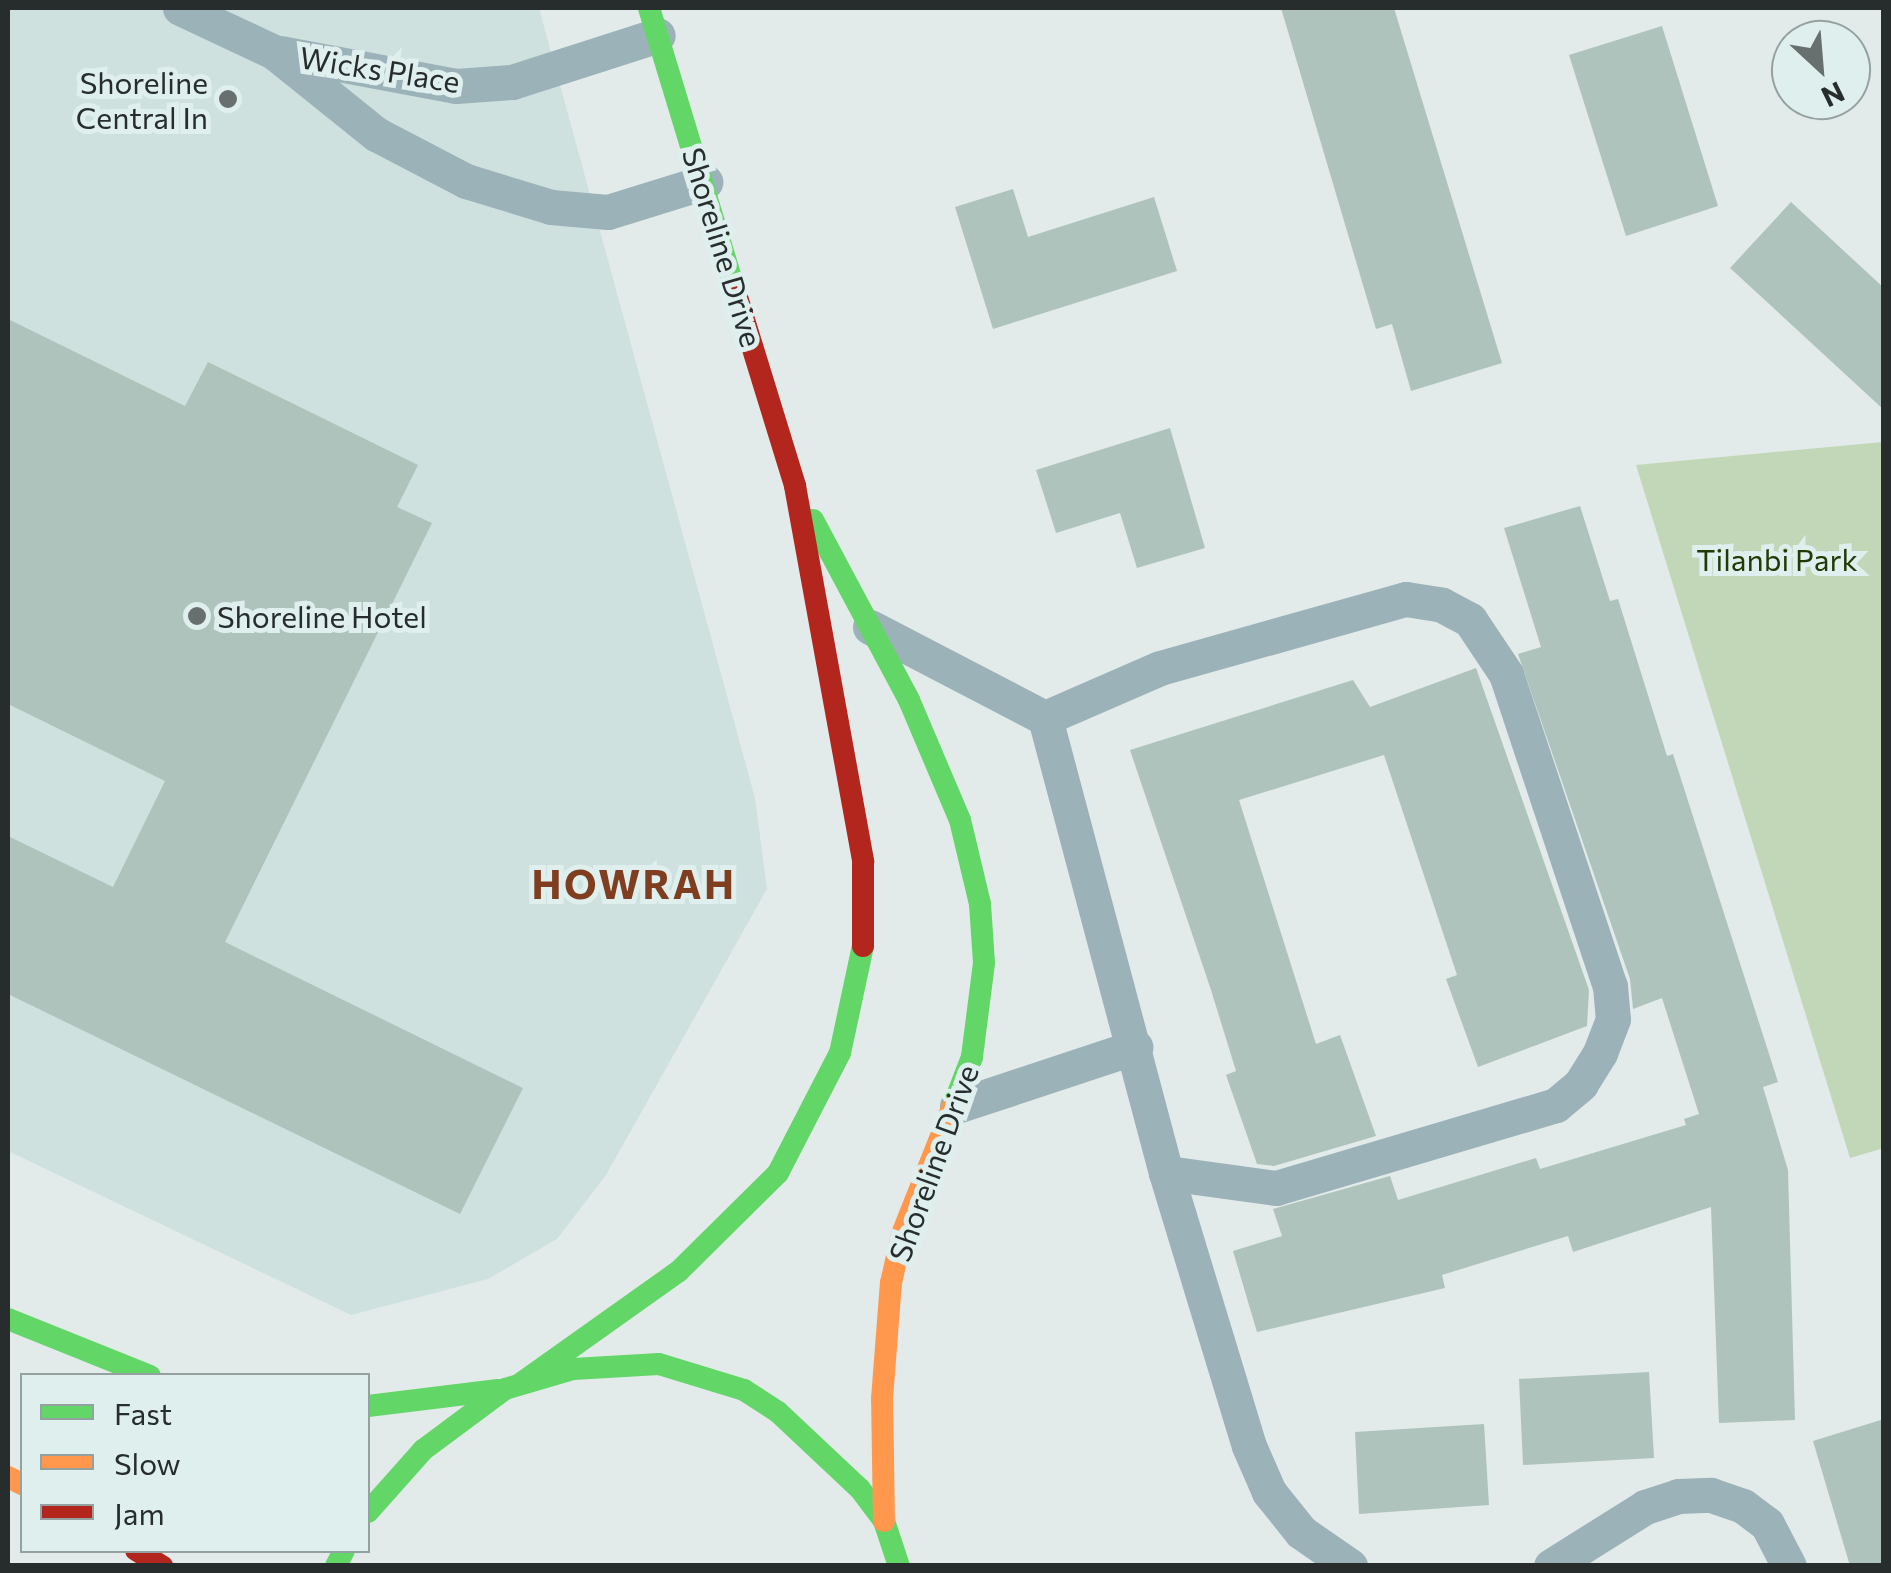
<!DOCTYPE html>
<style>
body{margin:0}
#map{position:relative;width:1891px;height:1573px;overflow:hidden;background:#e2ebea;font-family:Commissioner,sans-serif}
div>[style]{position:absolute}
.built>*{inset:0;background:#cee1df}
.green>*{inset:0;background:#c1d7b8}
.building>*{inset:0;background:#aec3bb}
.lane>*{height:35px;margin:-17.5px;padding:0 17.5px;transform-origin:17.5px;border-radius:17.5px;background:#9cb2b9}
.fast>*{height:22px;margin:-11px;padding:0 11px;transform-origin:11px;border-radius:11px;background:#63d668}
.slow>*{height:22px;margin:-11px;padding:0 11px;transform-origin:11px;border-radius:11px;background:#ff974d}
.jam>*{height:22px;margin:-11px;padding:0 11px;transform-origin:11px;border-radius:11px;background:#b3261e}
.dots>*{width:28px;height:28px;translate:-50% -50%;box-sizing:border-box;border:5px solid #deefee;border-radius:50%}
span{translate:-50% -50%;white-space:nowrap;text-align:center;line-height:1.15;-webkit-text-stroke:10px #deefee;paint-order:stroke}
.street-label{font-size:30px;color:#272d2d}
.poi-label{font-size:30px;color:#272d2d}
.right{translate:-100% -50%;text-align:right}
.left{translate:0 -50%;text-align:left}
.park-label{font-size:30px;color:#203b04}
.district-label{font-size:40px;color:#7f3e1f;font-weight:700;letter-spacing:2.5px}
.frame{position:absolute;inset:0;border:10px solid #272d2d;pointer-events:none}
.legend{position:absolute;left:20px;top:1373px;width:350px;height:180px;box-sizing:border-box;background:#deefee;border:2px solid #95a1a1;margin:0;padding:12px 18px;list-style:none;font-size:30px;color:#272d2d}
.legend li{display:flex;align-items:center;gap:20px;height:50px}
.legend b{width:50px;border:2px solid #95a1a1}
.north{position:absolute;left:1771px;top:20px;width:100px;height:100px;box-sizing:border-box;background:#deefee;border:2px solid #95a1a1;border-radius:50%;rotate:154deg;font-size:28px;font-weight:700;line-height:40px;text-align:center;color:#272d2d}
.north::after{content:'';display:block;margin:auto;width:35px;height:45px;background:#68706f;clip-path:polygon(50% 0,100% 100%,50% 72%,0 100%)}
</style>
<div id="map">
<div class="built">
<i style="clip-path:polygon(8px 8px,539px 8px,755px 798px,767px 889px,606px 1175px,557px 1239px,488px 1279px,351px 1315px,8px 1151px)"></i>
</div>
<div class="green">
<i style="clip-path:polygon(1883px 442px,1884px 1148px,1850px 1158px,1636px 465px)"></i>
</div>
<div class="building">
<i style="clip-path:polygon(1281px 8px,1394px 8px,1502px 363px,1411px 391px,1392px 324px,1376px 329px)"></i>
<i style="clip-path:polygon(1662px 26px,1718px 206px,1626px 236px,1569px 55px)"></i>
<i style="clip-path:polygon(1013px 189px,1028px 237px,1154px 197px,1177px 271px,993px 329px,955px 207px)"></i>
<i style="clip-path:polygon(1791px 202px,1884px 288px,1884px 410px,1730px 268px)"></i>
<i style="clip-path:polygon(8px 319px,185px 406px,208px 362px,418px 465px,397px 507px,432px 523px,225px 942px,523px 1088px,460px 1214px,8px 994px,8px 836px,113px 887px,165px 781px,8px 704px)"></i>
<i style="clip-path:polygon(1170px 428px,1205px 548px,1137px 568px,1120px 513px,1056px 533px,1036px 470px)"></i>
<i style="clip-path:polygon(1580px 506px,1610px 601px,1618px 599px,1667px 756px,1673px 754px,1778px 1082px,1763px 1087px,1788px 1170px,1795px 1420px,1719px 1423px,1711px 1207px,1573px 1252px,1568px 1236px,1442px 1275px,1445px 1288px,1257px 1332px,1233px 1251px,1282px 1236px,1273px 1209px,1390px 1176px,1398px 1200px,1536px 1158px,1540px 1169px,1686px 1125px,1684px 1119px,1699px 1114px,1662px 998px,1633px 1009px,1630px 979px,1518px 654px,1541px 647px,1504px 528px)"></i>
<i style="clip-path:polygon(1476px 668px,1589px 990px,1587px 1026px,1478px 1067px,1446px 979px,1457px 975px,1384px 755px,1239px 800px,1316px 1044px,1340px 1035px,1376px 1136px,1274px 1166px,1257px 1164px,1226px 1075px,1236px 1071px,1211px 990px,1130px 750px,1353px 680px,1370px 707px)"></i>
<i style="clip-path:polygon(1649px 1372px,1654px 1458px,1523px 1465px,1519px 1379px)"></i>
<i style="clip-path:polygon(1884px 1419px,1884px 1566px,1850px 1566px,1813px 1441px)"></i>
<i style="clip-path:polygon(1484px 1424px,1489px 1505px,1359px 1514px,1355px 1432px)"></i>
</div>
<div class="lane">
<i style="left:180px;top:8px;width:104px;rotate:25.1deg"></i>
<i style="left:274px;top:52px;width:131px;rotate:38.8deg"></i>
<i style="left:376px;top:134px;width:102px;rotate:27.6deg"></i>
<i style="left:466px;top:181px;width:89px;rotate:17deg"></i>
<i style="left:551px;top:207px;width:57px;rotate:5deg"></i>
<i style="left:608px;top:212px;width:102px;rotate:-17.2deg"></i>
<i style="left:280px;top:53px;width:179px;rotate:10.6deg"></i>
<i style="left:456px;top:86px;width:56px;rotate:-4.1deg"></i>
<i style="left:512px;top:82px;width:153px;rotate:-17.8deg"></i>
<i style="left:870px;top:627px;width:197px;rotate:27.5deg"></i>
<i style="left:1045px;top:718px;width:471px;rotate:75.1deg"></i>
<i style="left:1166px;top:1173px;width:285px;rotate:73.1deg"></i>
<i style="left:1249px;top:1446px;width:50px;rotate:66.5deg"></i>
<i style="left:1269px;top:1492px;width:51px;rotate:51.3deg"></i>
<i style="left:1301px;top:1532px;width:60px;rotate:34.8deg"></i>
<i style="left:1045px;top:718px;width:125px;rotate:-23.5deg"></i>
<i style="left:1160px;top:668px;width:255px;rotate:-15.7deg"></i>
<i style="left:1406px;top:599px;width:36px;rotate:9deg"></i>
<i style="left:1442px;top:605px;width:32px;rotate:28deg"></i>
<i style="left:1470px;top:620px;width:65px;rotate:56.3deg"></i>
<i style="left:1506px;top:674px;width:329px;rotate:71.6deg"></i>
<i style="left:1610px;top:986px;width:33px;rotate:85deg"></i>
<i style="left:1613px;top:1019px;width:36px;rotate:111deg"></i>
<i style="left:1600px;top:1053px;width:36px;rotate:122deg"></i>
<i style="left:1581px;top:1084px;width:33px;rotate:140deg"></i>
<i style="left:1556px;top:1105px;width:292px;rotate:163.5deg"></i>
<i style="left:1276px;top:1188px;width:111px;rotate:-172.2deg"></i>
<i style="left:957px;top:1106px;width:188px;rotate:-18.3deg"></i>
<i style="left:1551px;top:1566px;width:111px;rotate:-32.1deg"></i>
<i style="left:1645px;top:1507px;width:35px;rotate:-18deg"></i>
<i style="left:1678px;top:1496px;width:33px;rotate:-2deg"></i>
<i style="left:1711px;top:1495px;width:34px;rotate:19deg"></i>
<i style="left:1743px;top:1506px;width:30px;rotate:37deg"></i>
<i style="left:1767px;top:1524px;width:47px;rotate:62.4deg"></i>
</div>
<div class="fast">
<i style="left:649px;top:8px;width:302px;rotate:73.1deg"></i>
<i style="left:813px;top:520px;width:204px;rotate:61.9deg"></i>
<i style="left:909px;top:700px;width:130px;rotate:67deg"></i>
<i style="left:960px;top:820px;width:86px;rotate:76.6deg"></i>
<i style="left:980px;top:904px;width:59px;rotate:86.1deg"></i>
<i style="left:984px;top:963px;width:95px;rotate:97.3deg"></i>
<i style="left:972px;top:1057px;width:53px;rotate:111.2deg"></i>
<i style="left:8px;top:1319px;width:153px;rotate:21.9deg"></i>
<i style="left:520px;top:1384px;width:195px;rotate:-35.4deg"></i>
<i style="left:679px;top:1271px;width:139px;rotate:-44.7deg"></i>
<i style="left:778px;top:1173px;width:135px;rotate:-62.7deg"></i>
<i style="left:840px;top:1053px;width:109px;rotate:-77.9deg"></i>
<i style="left:368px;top:1406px;width:131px;rotate:-7deg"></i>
<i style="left:368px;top:1512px;width:83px;rotate:-48.4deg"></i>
<i style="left:423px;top:1450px;width:102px;rotate:-36.6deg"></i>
<i style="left:505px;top:1389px;width:71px;rotate:-16.4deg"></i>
<i style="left:573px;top:1369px;width:86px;rotate:-3.3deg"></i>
<i style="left:659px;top:1364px;width:89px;rotate:17deg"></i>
<i style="left:744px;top:1390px;width:40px;rotate:32.9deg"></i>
<i style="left:778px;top:1412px;width:112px;rotate:43.2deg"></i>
<i style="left:860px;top:1489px;width:40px;rotate:53deg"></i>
<i style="left:884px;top:1521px;width:47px;rotate:71.6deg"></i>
<i style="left:336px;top:1566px;width:18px;rotate:-63deg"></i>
</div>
<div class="slow">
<i style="left:8px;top:1477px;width:16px;rotate:27deg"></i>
<i style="left:884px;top:1521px;width:122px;rotate:-90.9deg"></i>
<i style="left:882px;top:1399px;width:116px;rotate:-85.6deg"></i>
<i style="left:891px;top:1283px;width:50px;rotate:-77.3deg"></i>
<i style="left:902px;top:1234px;width:138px;rotate:-68.3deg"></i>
</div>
<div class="jam">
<i style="left:737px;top:297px;width:198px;rotate:72.9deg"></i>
<i style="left:795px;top:486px;width:382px;rotate:79.7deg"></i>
<i style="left:863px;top:862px;width:84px;rotate:90deg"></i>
<i style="left:136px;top:1550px;width:31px;rotate:32deg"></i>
</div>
<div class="dots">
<i style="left:228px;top:99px;background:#68706f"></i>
<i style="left:197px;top:616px;background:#68706f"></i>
</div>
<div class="street-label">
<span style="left:380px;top:69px;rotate:9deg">Wicks Place</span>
<span style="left:723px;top:247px;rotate:73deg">Shoreline Drive</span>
<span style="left:933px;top:1163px;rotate:-70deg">Shoreline Drive</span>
</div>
<div class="poi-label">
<span class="right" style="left:208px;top:99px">Shoreline<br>Central In</span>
<span class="left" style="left:217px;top:616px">Shoreline Hotel</span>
</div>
<div class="park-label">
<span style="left:1777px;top:559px">Tilanbi Park</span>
</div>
<div class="district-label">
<span style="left:634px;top:883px">HOWRAH</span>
</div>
<div class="frame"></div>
<ul class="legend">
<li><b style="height:12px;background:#63d668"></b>Fast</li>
<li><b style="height:12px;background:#ff974d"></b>Slow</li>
<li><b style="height:12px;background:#b3261e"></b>Jam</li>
</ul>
<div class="north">N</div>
</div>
